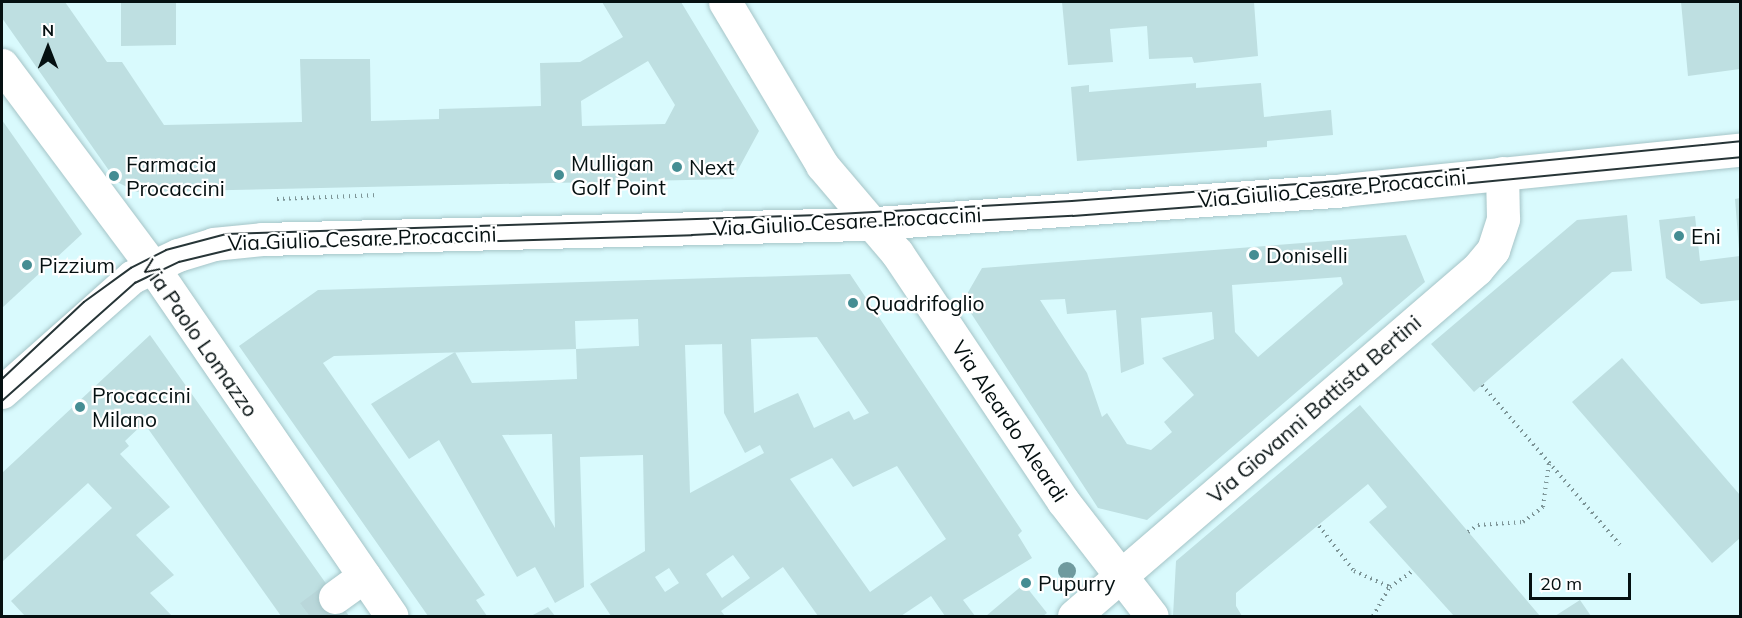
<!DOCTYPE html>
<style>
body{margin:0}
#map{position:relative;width:1742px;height:618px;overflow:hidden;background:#d9fafd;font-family:Mulish,sans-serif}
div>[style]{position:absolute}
.building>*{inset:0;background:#bedfe1}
.minor-tunnel>*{height:33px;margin-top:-16.5px;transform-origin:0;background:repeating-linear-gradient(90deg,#b9d7da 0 33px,transparent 0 49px)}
.path>*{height:4px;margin-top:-2px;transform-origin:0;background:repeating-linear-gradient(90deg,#7d9597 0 1.5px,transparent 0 6px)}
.roads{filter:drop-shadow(0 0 2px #a5c4c7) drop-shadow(0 0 2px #a5c4c7)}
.minor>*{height:33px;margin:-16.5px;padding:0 16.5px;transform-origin:16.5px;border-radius:16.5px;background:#fff}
.tram>*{height:1.5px;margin:-0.75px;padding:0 0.75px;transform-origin:0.75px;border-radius:0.75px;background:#273537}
.trees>*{width:18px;height:18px;margin:-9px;border-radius:50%;background:#6f9a9e}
.dots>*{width:16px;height:16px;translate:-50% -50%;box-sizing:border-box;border:3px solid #fff;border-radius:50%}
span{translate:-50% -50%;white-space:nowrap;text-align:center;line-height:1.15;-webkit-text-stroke:4.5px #fff;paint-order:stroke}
.poi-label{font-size:21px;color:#051011}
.left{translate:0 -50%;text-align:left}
.street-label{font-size:21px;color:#051011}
.frame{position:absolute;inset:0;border:3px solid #051011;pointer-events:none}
.north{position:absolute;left:18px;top:18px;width:60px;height:60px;-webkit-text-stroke:4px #fff;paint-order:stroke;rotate:0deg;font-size:16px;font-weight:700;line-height:24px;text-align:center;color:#051011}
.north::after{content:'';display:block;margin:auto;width:21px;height:27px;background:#051011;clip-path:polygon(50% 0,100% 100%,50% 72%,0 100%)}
.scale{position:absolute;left:1529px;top:573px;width:102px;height:27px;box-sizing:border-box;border:3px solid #051011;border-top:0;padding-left:8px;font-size:18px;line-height:21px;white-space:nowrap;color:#051011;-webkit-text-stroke:4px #fff;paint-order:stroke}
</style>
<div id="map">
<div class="building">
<i style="clip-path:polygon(evenodd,2px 2px,65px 2px,107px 62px,122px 62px,164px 125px,302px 122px,300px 59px,370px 59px,371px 121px,439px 119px,439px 109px,541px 106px,540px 63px,580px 62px,623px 37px,602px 2px,681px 2px,759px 131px,733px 179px,137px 192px,117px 182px,2px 18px,2px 2px,648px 61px,675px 105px,665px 124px,582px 126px,581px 101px,648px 61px)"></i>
<i style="clip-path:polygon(121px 2px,176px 2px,176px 45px,121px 46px)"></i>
<i style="clip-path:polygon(1062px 2px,1254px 2px,1258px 56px,1194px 63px,1192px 57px,1149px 59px,1147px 26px,1110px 29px,1113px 62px,1068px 65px)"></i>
<i style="clip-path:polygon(1681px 2px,1740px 2px,1740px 69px,1688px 76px)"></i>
<i style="clip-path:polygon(1196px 83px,1196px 88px,1261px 83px,1264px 117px,1331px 110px,1333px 135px,1267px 141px,1267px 147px,1077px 161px,1071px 87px,1089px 85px,1089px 92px)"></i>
<i style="clip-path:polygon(2px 120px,82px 234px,2px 308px)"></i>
<i style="clip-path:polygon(1740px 198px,1740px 249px,1739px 249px,1735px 199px)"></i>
<i style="clip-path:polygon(1627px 215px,1632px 271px,1612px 272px,1474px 392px,1431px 344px,1577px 220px)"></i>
<i style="clip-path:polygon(1695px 216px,1700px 261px,1740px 256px,1740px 300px,1701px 304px,1666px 278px,1659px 220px)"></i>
<i style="clip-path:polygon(evenodd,1406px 235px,1425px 282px,1147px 520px,1098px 508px,963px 301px,982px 268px,1406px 235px,1341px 277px,1343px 284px,1258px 357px,1235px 332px,1232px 285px,1341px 277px,1406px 235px,1065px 299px,1067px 314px,1116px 310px,1121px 373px,1144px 364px,1141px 318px,1212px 312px,1214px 339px,1162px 358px,1194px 395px,1164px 422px,1172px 432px,1151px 450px,1127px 444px,1107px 413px,1102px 417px,1087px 373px,1040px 300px,1065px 299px)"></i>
<i style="clip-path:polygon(evenodd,850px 274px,1022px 531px,1018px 535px,1032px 558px,963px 600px,975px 616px,945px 616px,931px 596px,901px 616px,818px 616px,783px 567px,721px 611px,725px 616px,611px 616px,590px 584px,645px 551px,643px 455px,580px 457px,584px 587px,555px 603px,535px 567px,517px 577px,439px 440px,409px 459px,371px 404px,455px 352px,472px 383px,577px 379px,576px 349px,469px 352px,334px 356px,323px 363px,485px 595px,476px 600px,487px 616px,428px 616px,239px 346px,318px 290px,850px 274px,638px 319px,639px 346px,576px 349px,575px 321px,638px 319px,850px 274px,817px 337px,869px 413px,854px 420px,849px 411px,814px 428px,798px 393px,754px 413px,751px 339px,817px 337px,850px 274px,722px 344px,724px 413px,745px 453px,760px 445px,764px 453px,690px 493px,685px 345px,722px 344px,850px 274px,552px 434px,555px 528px,502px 435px,552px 434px,850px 274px,832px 458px,853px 487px,897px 466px,946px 539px,870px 592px,790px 479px,832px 458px,850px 274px,733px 555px,750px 578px,722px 598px,706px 574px,733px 555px,850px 274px,669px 568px,679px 583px,665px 592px,655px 577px,669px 568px)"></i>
<i style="clip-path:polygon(150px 335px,349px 616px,281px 616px,144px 423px,125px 441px,129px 446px,120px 454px,170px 507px,136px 535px,174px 575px,150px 593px,172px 616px,25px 616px,11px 601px,112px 508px,88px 483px,2px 562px,2px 473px)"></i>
<i style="clip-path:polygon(1622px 358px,1740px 495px,1740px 538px,1712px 563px,1572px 402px)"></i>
<i style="clip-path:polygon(1360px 405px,1540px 616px,1454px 616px,1369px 522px,1387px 507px,1368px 484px,1236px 593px,1236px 606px,1242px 616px,1173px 616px,1176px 561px)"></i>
<i style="clip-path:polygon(1024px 584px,1047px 613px,1043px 616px,986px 616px)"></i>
<i style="clip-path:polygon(1580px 600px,1591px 616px,1555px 616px)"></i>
<i style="clip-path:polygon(548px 607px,555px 616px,531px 616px)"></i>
</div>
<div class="minor-tunnel">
<i style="left:310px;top:616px;width:31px;rotate:-37deg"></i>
</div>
<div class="path">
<i style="left:277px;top:199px;width:101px;rotate:-2.3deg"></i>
<i style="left:1482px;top:385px;width:211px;rotate:49.2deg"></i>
<i style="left:1319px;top:526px;width:57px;rotate:52.1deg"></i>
<i style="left:1354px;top:571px;width:39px;rotate:24deg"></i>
<i style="left:1468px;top:532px;width:12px;rotate:-35deg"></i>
<i style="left:1478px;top:525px;width:45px;rotate:-3.8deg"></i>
<i style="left:1523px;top:522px;width:25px;rotate:-37deg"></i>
<i style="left:1543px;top:507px;width:45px;rotate:-82.4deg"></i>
<i style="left:1373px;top:616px;width:34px;rotate:-60deg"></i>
<i style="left:1390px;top:587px;width:28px;rotate:-35deg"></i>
</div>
<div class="roads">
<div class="minor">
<i style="left:725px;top:2px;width:190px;rotate:59.2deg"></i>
<i style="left:822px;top:165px;width:116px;rotate:49.6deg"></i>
<i style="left:897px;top:253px;width:298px;rotate:56.2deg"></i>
<i style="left:1063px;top:501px;width:145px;rotate:52.3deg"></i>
<i style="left:2px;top:65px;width:251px;rotate:53.3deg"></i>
<i style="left:152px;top:266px;width:424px;rotate:55.6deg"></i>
<i style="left:2px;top:392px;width:174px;rotate:-41.5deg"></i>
<i style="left:132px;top:277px;width:51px;rotate:-25.6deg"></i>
<i style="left:178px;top:255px;width:37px;rotate:-17deg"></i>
<i style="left:213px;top:244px;width:49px;rotate:-5.8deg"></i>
<i style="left:262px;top:239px;width:600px;rotate:-1.43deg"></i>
<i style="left:862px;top:224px;width:482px;rotate:-4deg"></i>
<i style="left:1343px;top:190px;width:399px;rotate:-5.8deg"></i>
<i style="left:335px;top:597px;width:36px;rotate:-36deg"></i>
<i style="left:1074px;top:616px;width:532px;rotate:-40.73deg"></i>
<i style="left:1477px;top:269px;width:25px;rotate:-50deg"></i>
<i style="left:1493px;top:250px;width:33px;rotate:-72deg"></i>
<i style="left:1503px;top:219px;width:46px;rotate:-91.2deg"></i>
</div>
</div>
<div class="tram">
<i style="left:2px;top:379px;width:112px;rotate:-43.2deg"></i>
<i style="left:84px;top:302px;width:58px;rotate:-35.9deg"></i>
<i style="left:131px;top:268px;width:39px;rotate:-27deg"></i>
<i style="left:166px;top:250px;width:62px;rotate:-14.9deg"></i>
<i style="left:226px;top:234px;width:594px;rotate:-1.83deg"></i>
<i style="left:820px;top:215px;width:252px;rotate:-3.2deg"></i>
<i style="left:1072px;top:201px;width:254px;rotate:-4.3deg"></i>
<i style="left:1325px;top:182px;width:417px;rotate:-5.6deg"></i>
<i style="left:2px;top:401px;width:178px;rotate:-41.6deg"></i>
<i style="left:135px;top:283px;width:49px;rotate:-25.5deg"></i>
<i style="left:179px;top:262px;width:56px;rotate:-13.5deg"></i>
<i style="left:233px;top:249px;width:459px;rotate:-1.7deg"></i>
<i style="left:692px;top:235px;width:381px;rotate:-2.9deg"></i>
<i style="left:1073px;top:216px;width:255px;rotate:-4.3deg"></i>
<i style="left:1327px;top:197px;width:415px;rotate:-5.5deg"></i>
</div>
<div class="trees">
<i style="left:1067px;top:571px"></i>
</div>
<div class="dots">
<i style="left:677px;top:167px;background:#458d93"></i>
<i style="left:559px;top:175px;background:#458d93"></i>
<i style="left:114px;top:176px;background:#458d93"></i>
<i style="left:1679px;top:236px;background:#458d93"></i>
<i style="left:1254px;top:255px;background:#458d93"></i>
<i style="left:27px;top:265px;background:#458d93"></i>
<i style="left:853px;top:303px;background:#458d93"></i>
<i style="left:80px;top:407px;background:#458d93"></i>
<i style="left:1026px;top:583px;background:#458d93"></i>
</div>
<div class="poi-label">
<span class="left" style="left:571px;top:175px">Mulligan<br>Golf Point</span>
<span class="left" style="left:126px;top:176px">Farmacia<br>Procaccini</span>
<span class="left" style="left:689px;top:167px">Next</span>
<span class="left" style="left:1691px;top:236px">Eni</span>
<span class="left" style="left:1266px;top:255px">Doniselli</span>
<span class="left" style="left:39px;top:265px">Pizzium</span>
<span class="left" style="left:865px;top:303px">Quadrifoglio</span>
<span class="left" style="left:92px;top:407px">Procaccini<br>Milano</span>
<span class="left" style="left:1038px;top:583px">Pupurry</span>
</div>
<div class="street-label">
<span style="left:1332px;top:188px;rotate:-5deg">Via Giulio Cesare Procaccini</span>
<span style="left:847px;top:221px;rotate:-3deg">Via Giulio Cesare Procaccini</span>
<span style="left:362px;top:238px;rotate:-2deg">Via Giulio Cesare Procaccini</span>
<span style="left:200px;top:338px;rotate:55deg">Via Paolo Lomazzo</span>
<span style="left:1314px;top:409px;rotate:-41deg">Via Giovanni Battista Bertini</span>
<span style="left:1010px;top:421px;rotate:56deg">Via Aleardo Aleardi</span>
</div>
<div class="frame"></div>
<div class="north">N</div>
<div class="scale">20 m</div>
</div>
